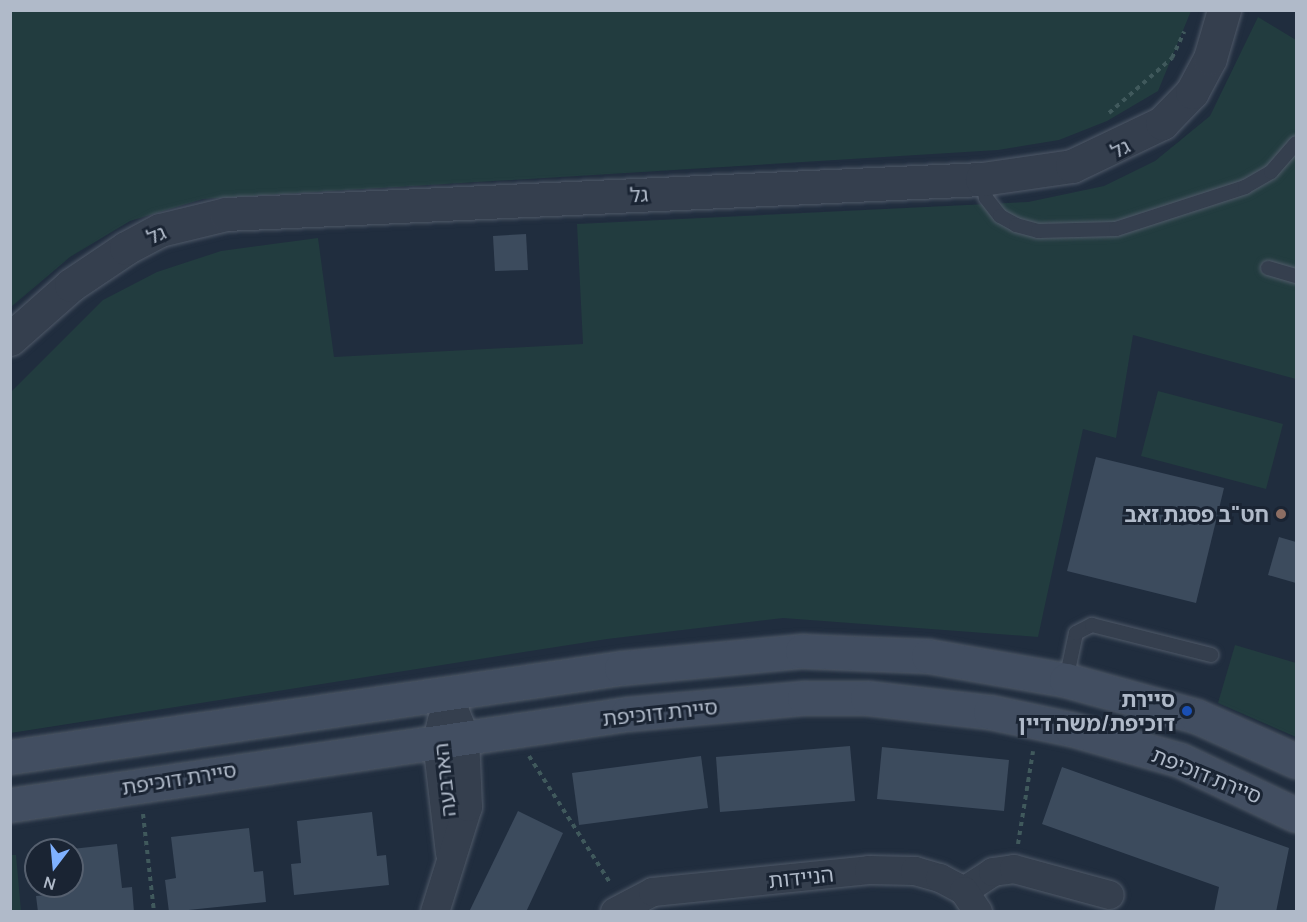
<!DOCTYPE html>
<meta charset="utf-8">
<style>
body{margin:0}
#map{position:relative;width:1307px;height:922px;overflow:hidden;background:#202d3e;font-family:Manrope,"Noto Sans Hebrew",sans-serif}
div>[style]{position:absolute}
.green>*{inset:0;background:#223c3f}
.building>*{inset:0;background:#3c4b5d}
.path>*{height:4px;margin-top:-2px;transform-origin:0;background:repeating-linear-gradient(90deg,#40595c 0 4.5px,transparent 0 9px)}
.roads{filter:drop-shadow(0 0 2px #505a69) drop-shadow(0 0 2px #505a69)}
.service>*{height:14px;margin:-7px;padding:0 7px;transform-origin:7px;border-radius:7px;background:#353f4e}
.minor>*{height:28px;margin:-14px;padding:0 14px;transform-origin:14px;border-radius:14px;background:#353f4e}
.tertiary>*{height:33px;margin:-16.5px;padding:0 16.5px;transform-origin:16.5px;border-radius:16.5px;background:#353f4e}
.secondary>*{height:33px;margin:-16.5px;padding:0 16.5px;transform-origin:16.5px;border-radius:16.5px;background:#424e61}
.dots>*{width:16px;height:16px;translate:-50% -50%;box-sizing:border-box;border:3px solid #1a2433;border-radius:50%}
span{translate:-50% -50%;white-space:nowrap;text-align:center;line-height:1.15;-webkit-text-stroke:6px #1a2433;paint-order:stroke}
.street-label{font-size:21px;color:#b0bac9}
.poi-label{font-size:21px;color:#b0bac9;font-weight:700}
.right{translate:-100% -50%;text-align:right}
.frame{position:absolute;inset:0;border:12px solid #b0bac9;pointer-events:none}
.north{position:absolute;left:24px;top:838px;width:60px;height:60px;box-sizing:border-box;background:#1a2433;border:2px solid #56606f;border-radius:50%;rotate:196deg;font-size:16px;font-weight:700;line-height:24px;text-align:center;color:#b0bac9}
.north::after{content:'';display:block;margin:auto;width:21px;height:27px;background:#7fb1ff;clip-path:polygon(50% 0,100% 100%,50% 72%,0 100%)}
</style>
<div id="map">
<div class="green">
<i style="clip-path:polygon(11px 10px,1191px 10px,1191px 11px,1158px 91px,1107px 121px,1059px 140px,998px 150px,203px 199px,130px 221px,70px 257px,11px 307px)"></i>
<i style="clip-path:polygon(1258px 17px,1296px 40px,1296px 379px,1133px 335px,1116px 438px,1083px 429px,1038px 637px,783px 618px,607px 639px,11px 733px,11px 392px,103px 300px,157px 272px,221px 251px,318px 238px,334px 357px,583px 344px,577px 224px,1028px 202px,1104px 186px,1155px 161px,1210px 116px)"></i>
<i style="clip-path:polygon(1158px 391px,1283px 424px,1266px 489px,1141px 456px)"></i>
<i style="clip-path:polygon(1235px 645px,1296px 663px,1296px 737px,1218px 703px)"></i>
<i style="clip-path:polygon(11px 855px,16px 855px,21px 911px,11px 911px)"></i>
</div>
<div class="building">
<i style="clip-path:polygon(526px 234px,528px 270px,495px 271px,493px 236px)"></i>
<i style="clip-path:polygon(1096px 457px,1224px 488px,1196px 603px,1067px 571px)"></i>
<i style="clip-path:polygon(1279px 537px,1296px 542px,1296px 583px,1268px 575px)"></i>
<i style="clip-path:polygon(850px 746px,855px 801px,720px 812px,716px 757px)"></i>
<i style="clip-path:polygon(882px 747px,1009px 760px,1004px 811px,877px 799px)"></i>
<i style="clip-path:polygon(701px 756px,708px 808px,579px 825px,572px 773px)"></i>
<i style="clip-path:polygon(1062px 767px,1289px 848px,1276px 912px,1214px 912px,1219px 887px,1042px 824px)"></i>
<i style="clip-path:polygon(518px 811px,563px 833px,526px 912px,469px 912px)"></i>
<i style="clip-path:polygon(372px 812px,377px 856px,386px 855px,389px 885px,294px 895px,291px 864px,301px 863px,297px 821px)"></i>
<i style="clip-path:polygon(249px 828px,254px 872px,263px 871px,266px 902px,169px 912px,165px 880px,176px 878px,171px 837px)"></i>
<i style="clip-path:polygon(117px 844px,122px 888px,132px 887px,134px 912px,38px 912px,36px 896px,47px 895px,46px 886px,72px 886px,72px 849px)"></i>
</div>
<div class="path">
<i style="left:1109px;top:113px;width:84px;rotate:-41.1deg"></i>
<i style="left:1172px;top:58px;width:29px;rotate:-65deg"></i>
<i style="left:529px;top:756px;width:152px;rotate:57.4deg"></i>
<i style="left:143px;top:814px;width:99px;rotate:83.6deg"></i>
<i style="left:1018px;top:844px;width:94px;rotate:-80.8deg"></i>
</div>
<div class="roads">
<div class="service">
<i style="left:982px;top:179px;width:19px;rotate:78deg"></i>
<i style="left:986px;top:198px;width:23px;rotate:52deg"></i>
<i style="left:1000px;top:216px;width:18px;rotate:29deg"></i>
<i style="left:1016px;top:225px;width:23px;rotate:15deg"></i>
<i style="left:1038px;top:231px;width:78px;rotate:-1.5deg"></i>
<i style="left:1116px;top:229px;width:136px;rotate:-18deg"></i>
<i style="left:1245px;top:187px;width:30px;rotate:-30deg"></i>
<i style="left:1271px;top:172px;width:38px;rotate:-49deg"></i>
<i style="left:1268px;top:268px;width:29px;rotate:16deg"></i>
<i style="left:1066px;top:680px;width:48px;rotate:-78deg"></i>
<i style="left:1076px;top:633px;width:18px;rotate:-27deg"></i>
<i style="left:1092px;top:625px;width:123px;rotate:14.1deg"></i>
</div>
<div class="minor">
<i style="left:442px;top:720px;width:22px;rotate:103deg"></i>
<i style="left:437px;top:741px;width:113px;rotate:83.4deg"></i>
<i style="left:964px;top:891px;width:35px;rotate:-33deg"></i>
<i style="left:993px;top:872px;width:21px;rotate:-8deg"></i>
<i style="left:1014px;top:869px;width:99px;rotate:15.2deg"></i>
<i style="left:435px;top:912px;width:110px;rotate:-72.6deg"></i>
<i style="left:468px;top:807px;width:70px;rotate:-92.5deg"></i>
<i style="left:465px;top:737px;width:46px;rotate:-111.6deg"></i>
<i style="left:615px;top:912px;width:43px;rotate:-27.8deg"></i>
<i style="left:653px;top:892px;width:217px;rotate:-5.8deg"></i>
<i style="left:869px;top:870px;width:46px;rotate:1.2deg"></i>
<i style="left:915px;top:871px;width:26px;rotate:16deg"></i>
<i style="left:940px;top:878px;width:27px;rotate:28deg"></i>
<i style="left:964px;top:891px;width:25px;rotate:56deg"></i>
</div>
<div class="tertiary">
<i style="left:10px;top:339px;width:81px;rotate:-41.5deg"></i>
<i style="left:71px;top:285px;width:66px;rotate:-33.9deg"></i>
<i style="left:126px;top:248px;width:38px;rotate:-28deg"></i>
<i style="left:160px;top:230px;width:68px;rotate:-13.6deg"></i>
<i style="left:226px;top:214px;width:757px;rotate:-2.65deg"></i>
<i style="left:982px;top:179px;width:91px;rotate:-8.2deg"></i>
<i style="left:1072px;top:166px;width:100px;rotate:-25.5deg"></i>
<i style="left:1162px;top:123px;width:43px;rotate:-45.9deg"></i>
<i style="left:1192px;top:92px;width:38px;rotate:-62deg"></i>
<i style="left:1210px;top:58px;width:50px;rotate:-73.7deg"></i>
</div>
<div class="secondary">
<i style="left:10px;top:757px;width:617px;rotate:-8.29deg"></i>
<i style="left:621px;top:668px;width:182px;rotate:-5.4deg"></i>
<i style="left:802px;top:651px;width:126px;rotate:2.3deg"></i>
<i style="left:928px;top:656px;width:140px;rotate:9.9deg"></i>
<i style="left:1066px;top:680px;width:135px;rotate:15.5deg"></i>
<i style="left:1196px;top:716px;width:110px;rotate:24.2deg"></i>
<i style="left:10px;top:805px;width:624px;rotate:-8.39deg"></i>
<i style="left:627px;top:714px;width:178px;rotate:-5.2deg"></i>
<i style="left:804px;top:698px;width:63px"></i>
<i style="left:867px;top:698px;width:124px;rotate:6.5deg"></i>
<i style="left:990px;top:712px;width:83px;rotate:11.9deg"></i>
<i style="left:1071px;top:729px;width:113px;rotate:15.9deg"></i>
<i style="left:1180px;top:760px;width:128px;rotate:25.4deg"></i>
</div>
</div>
<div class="dots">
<i style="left:1281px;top:514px;background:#8d6e63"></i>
<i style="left:1187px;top:711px;background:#1a4fb4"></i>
</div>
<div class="street-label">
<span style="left:1120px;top:148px;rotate:-27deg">גל</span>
<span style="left:639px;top:194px;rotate:-3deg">גל</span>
<span style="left:156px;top:234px;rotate:-23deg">גל</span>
<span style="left:660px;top:712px;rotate:-6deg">סיירת דוכיפת</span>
<span style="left:1207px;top:775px;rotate:22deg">סיירת דוכיפת</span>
<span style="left:179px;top:778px;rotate:-9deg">סיירת דוכיפת</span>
<span style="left:444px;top:780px;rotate:-96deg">הארבעה</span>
<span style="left:801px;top:877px;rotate:-6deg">הניידות</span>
</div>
<div class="poi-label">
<span class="right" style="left:1269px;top:514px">חט"ב פסגת זאב</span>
<span class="right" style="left:1175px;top:711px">סיירת<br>דוכיפת/משה דיין</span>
</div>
<div class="frame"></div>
<div class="north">N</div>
</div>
